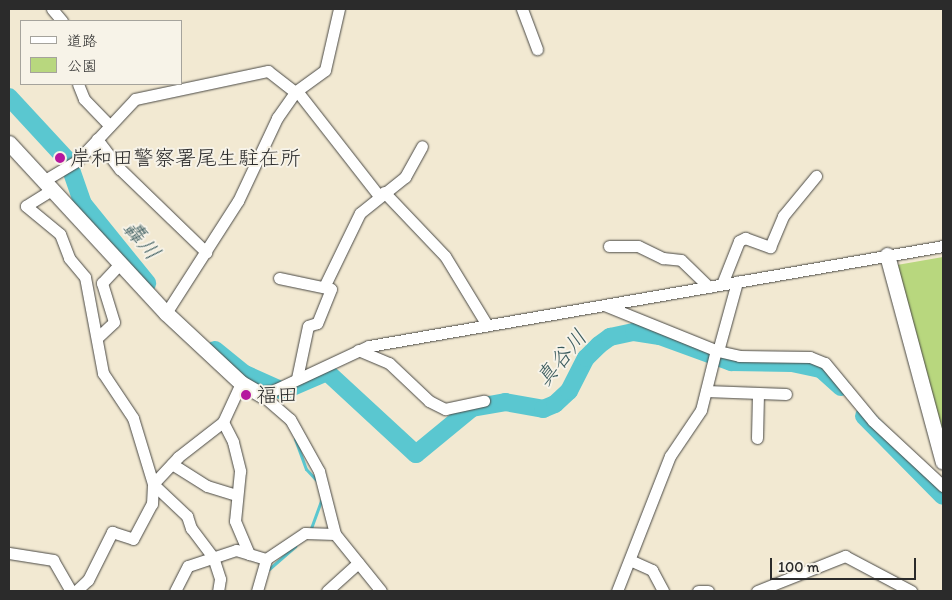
<!DOCTYPE html>
<meta charset="utf-8">
<style>
body{margin:0}
#map{position:relative;width:952px;height:600px;overflow:hidden;background:#f2e9d2;font-family:Itim,"Klee One",sans-serif}
div>[style]{position:absolute}
.green>*{inset:0;background:#b8d77e}
.stream>*{height:3px;margin:-1.5px;padding:0 1.5px;transform-origin:1.5px;border-radius:1.5px;background:#5ac7d0}
.river>*{height:18px;margin:-9px;padding:0 9px;transform-origin:9px;border-radius:9px;background:#5ac7d0}
.roads{filter:drop-shadow(0 0 1px #494844) drop-shadow(0 0 1px #494844)}
.minor>*{height:11px;margin:-5.5px;padding:0 5.5px;transform-origin:5.5px;border-radius:5.5px;background:#fff}
.tertiary>*{height:15px;margin:-7.5px;padding:0 7.5px;transform-origin:7.5px;border-radius:7.5px;background:#fff}
.dots>*{width:14px;height:14px;translate:-50% -50%;box-sizing:border-box;border:2px solid #f7f3e8;border-radius:50%}
span{translate:-50% -50%;white-space:nowrap;text-align:center;line-height:1.15;-webkit-text-stroke:4px #f7f3e8;paint-order:stroke}
.poi-label{font-size:21px;color:#2b2b2b}
.left{translate:0 -50%;text-align:left}
.water-label{font-size:22px;color:#395a5d;font-style:italic}
.frame{position:absolute;inset:0;border:10px solid #2b2b2b;pointer-events:none}
.legend{position:absolute;left:20px;top:20px;width:162px;height:65px;box-sizing:border-box;background:#f7f3e8;border:1px solid #a5a39c;margin:0;padding:6px 9px;list-style:none;font-size:15px;color:#2b2b2b}
.legend li{display:flex;align-items:center;gap:10px;height:25px}
.legend b{width:25px;border:1px solid #a5a39c}
.scale{position:absolute;left:770px;top:558px;width:146px;height:22px;box-sizing:border-box;border:2px solid #2b2b2b;border-top:0;padding-left:6px;font-size:15px;line-height:18px;white-space:nowrap;color:#2b2b2b;-webkit-text-stroke:4px #f7f3e8;paint-order:stroke}
</style>
<div id="map">
<div class="green">
<i style="clip-path:polygon(943px 257px,943px 442px,897px 265px)"></i>
</div>
<div class="stream">
<i style="left:295px;top:439px;width:32px;rotate:70deg"></i>
<i style="left:306px;top:469px;width:16px;rotate:47deg"></i>
<i style="left:310px;top:531px;width:33px;rotate:-70deg"></i>
<i style="left:269px;top:569px;width:35px;rotate:-41deg"></i>
</div>
<div class="river">
<i style="left:9px;top:97px;width:87px;rotate:47.3deg"></i>
<i style="left:68px;top:161px;width:46px;rotate:70.8deg"></i>
<i style="left:83px;top:204px;width:102px;rotate:51deg"></i>
<i style="left:215px;top:350px;width:38px;rotate:39deg"></i>
<i style="left:245px;top:374px;width:42px;rotate:24.1deg"></i>
<i style="left:283px;top:391px;width:48px;rotate:-23.4deg"></i>
<i style="left:327px;top:372px;width:121px;rotate:42.7deg"></i>
<i style="left:416px;top:454px;width:72px;rotate:-39.4deg"></i>
<i style="left:472px;top:408px;width:34px;rotate:-10deg"></i>
<i style="left:505px;top:402px;width:39px;rotate:10deg"></i>
<i style="left:543px;top:409px;width:13px;rotate:-23deg"></i>
<i style="left:555px;top:404px;width:19px;rotate:-43deg"></i>
<i style="left:569px;top:391px;width:37px;rotate:-63deg"></i>
<i style="left:586px;top:358px;width:18px;rotate:-45deg"></i>
<i style="left:599px;top:345px;width:14px;rotate:-36deg"></i>
<i style="left:610px;top:337px;width:25px;rotate:-12deg"></i>
<i style="left:634px;top:332px;width:26px;rotate:9deg"></i>
<i style="left:660px;top:336px;width:76px;rotate:20.1deg"></i>
<i style="left:731px;top:362px;width:61px;rotate:0.9deg"></i>
<i style="left:792px;top:363px;width:30px;rotate:12deg"></i>
<i style="left:821px;top:369px;width:27px;rotate:42deg"></i>
<i style="left:864px;top:416px;width:112px;rotate:45.4deg"></i>
</div>
<div class="roads">
<div class="minor">
<i style="left:52px;top:9px;width:16px;rotate:50deg"></i>
<i style="left:522px;top:9px;width:43px;rotate:69.4deg"></i>
<i style="left:78px;top:84px;width:16px;rotate:68deg"></i>
<i style="left:84px;top:99px;width:37px;rotate:46deg"></i>
<i style="left:297px;top:91px;width:133px;rotate:52deg"></i>
<i style="left:97px;top:139px;width:38px;rotate:53deg"></i>
<i style="left:120px;top:169px;width:120px;rotate:44deg"></i>
<i style="left:45px;top:180px;width:37px;rotate:-31deg"></i>
<i style="left:77px;top:161px;width:85px;rotate:-46.9deg"></i>
<i style="left:135px;top:99px;width:136px;rotate:-11.9deg"></i>
<i style="left:268px;top:71px;width:34px;rotate:38deg"></i>
<i style="left:53px;top:189px;width:32px;rotate:148deg"></i>
<i style="left:26px;top:206px;width:44px;rotate:39.5deg"></i>
<i style="left:60px;top:234px;width:26px;rotate:69deg"></i>
<i style="left:69px;top:258px;width:25px;rotate:50deg"></i>
<i style="left:85px;top:277px;width:98px;rotate:79.4deg"></i>
<i style="left:103px;top:373px;width:54px;rotate:56.3deg"></i>
<i style="left:133px;top:418px;width:69px;rotate:73.1deg"></i>
<i style="left:153px;top:484px;width:47px;rotate:43.3deg"></i>
<i style="left:187px;top:516px;width:13px;rotate:72deg"></i>
<i style="left:191px;top:528px;width:36px;rotate:53deg"></i>
<i style="left:213px;top:557px;width:23px;rotate:72deg"></i>
<i style="left:220px;top:579px;width:12px;rotate:99deg"></i>
<i style="left:384px;top:192px;width:88px;rotate:46.4deg"></i>
<i style="left:445px;top:256px;width:81px;rotate:58.7deg"></i>
<i style="left:609px;top:246px;width:29px"></i>
<i style="left:638px;top:246px;width:28px;rotate:26deg"></i>
<i style="left:663px;top:258px;width:18px;rotate:6deg"></i>
<i style="left:681px;top:260px;width:39px;rotate:44deg"></i>
<i style="left:279px;top:278px;width:53px;rotate:11.9deg"></i>
<i style="left:331px;top:289px;width:37px;rotate:112deg"></i>
<i style="left:317px;top:323px;width:9px;rotate:162deg"></i>
<i style="left:308px;top:326px;width:53px;rotate:101.9deg"></i>
<i style="left:722px;top:284px;width:46px;rotate:-68.4deg"></i>
<i style="left:739px;top:241px;width:7px;rotate:-27deg"></i>
<i style="left:745px;top:238px;width:27px;rotate:20deg"></i>
<i style="left:770px;top:247px;width:34px;rotate:-67deg"></i>
<i style="left:783px;top:216px;width:52px;rotate:-50.5deg"></i>
<i style="left:324px;top:287px;width:82px;rotate:-64.1deg"></i>
<i style="left:360px;top:213px;width:58px;rotate:-38.7deg"></i>
<i style="left:405px;top:177px;width:35px;rotate:-61deg"></i>
<i style="left:604px;top:305px;width:123px;rotate:22deg"></i>
<i style="left:718px;top:351px;width:22px;rotate:13deg"></i>
<i style="left:739px;top:356px;width:71px;rotate:0.8deg"></i>
<i style="left:810px;top:357px;width:16px;rotate:22deg"></i>
<i style="left:825px;top:363px;width:75px;rotate:50.4deg"></i>
<i style="left:873px;top:421px;width:96px;rotate:42.9deg"></i>
<i style="left:166px;top:313px;width:133px;rotate:-57.3deg"></i>
<i style="left:238px;top:201px;width:92px;rotate:-64.8deg"></i>
<i style="left:277px;top:118px;width:32px;rotate:-55deg"></i>
<i style="left:295px;top:92px;width:37px;rotate:-36deg"></i>
<i style="left:325px;top:70px;width:63px;rotate:-77.1deg"></i>
<i style="left:97px;top:338px;width:23px;rotate:-43deg"></i>
<i style="left:114px;top:322px;width:41px;rotate:-107.1deg"></i>
<i style="left:102px;top:283px;width:26px;rotate:-47deg"></i>
<i style="left:358px;top:350px;width:34px;rotate:23deg"></i>
<i style="left:389px;top:363px;width:55px;rotate:43.5deg"></i>
<i style="left:429px;top:401px;width:18px;rotate:27deg"></i>
<i style="left:445px;top:409px;width:40px;rotate:-12deg"></i>
<i style="left:718px;top:351px;width:72px;rotate:-74.6deg"></i>
<i style="left:706px;top:391px;width:80px;rotate:2.1deg"></i>
<i style="left:268px;top:393px;width:111px;rotate:-25deg"></i>
<i style="left:369px;top:346px;width:583px;rotate:-9.88deg"></i>
<i style="left:262px;top:395px;width:37px;rotate:41deg"></i>
<i style="left:290px;top:419px;width:60px;rotate:60.9deg"></i>
<i style="left:319px;top:471px;width:65px;rotate:75.7deg"></i>
<i style="left:335px;top:534px;width:73px;rotate:51.1deg"></i>
<i style="left:223px;top:422px;width:22px;rotate:63deg"></i>
<i style="left:233px;top:442px;width:30px;rotate:76deg"></i>
<i style="left:240px;top:471px;width:50px;rotate:95.7deg"></i>
<i style="left:235px;top:521px;width:36px;rotate:67deg"></i>
<i style="left:757px;top:438px;width:45px;rotate:-88.7deg"></i>
<i style="left:172px;top:464px;width:41px;rotate:32.2deg"></i>
<i style="left:207px;top:486px;width:28px;rotate:17deg"></i>
<i style="left:9px;top:553px;width:45px;rotate:9deg"></i>
<i style="left:53px;top:560px;width:36px;rotate:60deg"></i>
<i style="left:632px;top:561px;width:22px;rotate:24deg"></i>
<i style="left:652px;top:570px;width:24px;rotate:62deg"></i>
<i style="left:76px;top:591px;width:16px;rotate:-43deg"></i>
<i style="left:88px;top:580px;width:54px;rotate:-63.4deg"></i>
<i style="left:112px;top:532px;width:22px;rotate:18deg"></i>
<i style="left:133px;top:539px;width:40px;rotate:-62deg"></i>
<i style="left:152px;top:504px;width:20px;rotate:-87deg"></i>
<i style="left:153px;top:484px;width:37px;rotate:-47deg"></i>
<i style="left:178px;top:457px;width:57px;rotate:-37.9deg"></i>
<i style="left:223px;top:422px;width:43px;rotate:-65.2deg"></i>
<i style="left:175px;top:591px;width:28px;rotate:-63deg"></i>
<i style="left:188px;top:566px;width:51px;rotate:-18.4deg"></i>
<i style="left:236px;top:550px;width:31px;rotate:17deg"></i>
<i style="left:266px;top:559px;width:47px;rotate:-33.7deg"></i>
<i style="left:305px;top:533px;width:30px;rotate:2deg"></i>
<i style="left:257px;top:591px;width:33px;rotate:-74deg"></i>
<i style="left:327px;top:591px;width:42px;rotate:-42.1deg"></i>
<i style="left:617px;top:591px;width:145px;rotate:-68.6deg"></i>
<i style="left:670px;top:456px;width:55px;rotate:-56deg"></i>
<i style="left:701px;top:410px;width:62px;rotate:-76deg"></i>
<i style="left:698px;top:591px;width:10px"></i>
<i style="left:757px;top:591px;width:95px;rotate:-21.7deg"></i>
<i style="left:845px;top:556px;width:75px;rotate:27.9deg"></i>
</div>
<div class="tertiary">
<i style="left:9px;top:143px;width:231px;rotate:47.3deg"></i>
<i style="left:166px;top:313px;width:103px;rotate:43deg"></i>
<i style="left:241px;top:383px;width:24px;rotate:30deg"></i>
<i style="left:262px;top:395px;width:6px;rotate:-18deg"></i>
<i style="left:887px;top:255px;width:214px;rotate:74.9deg"></i>
</div>
</div>
<div class="dots">
<i style="left:60px;top:158px;background:#b5179e"></i>
<i style="left:246px;top:395px;background:#b5179e"></i>
</div>
<div class="poi-label">
<span class="left" style="left:70px;top:158px">岸和田警察署尾生駐在所</span>
<span class="left" style="left:256px;top:395px">福田</span>
</div>
<div class="water-label">
<span style="left:142px;top:240px;rotate:50deg">轟川</span>
<span style="left:561px;top:358px;rotate:-50deg">真谷川</span>
</div>
<div class="frame"></div>
<ul class="legend">
<li><b style="height:6px;background:#fff"></b>道路</li>
<li><b style="height:14px;background:#b8d77e"></b>公園</li>
</ul>
<div class="scale">100 m</div>
</div>
